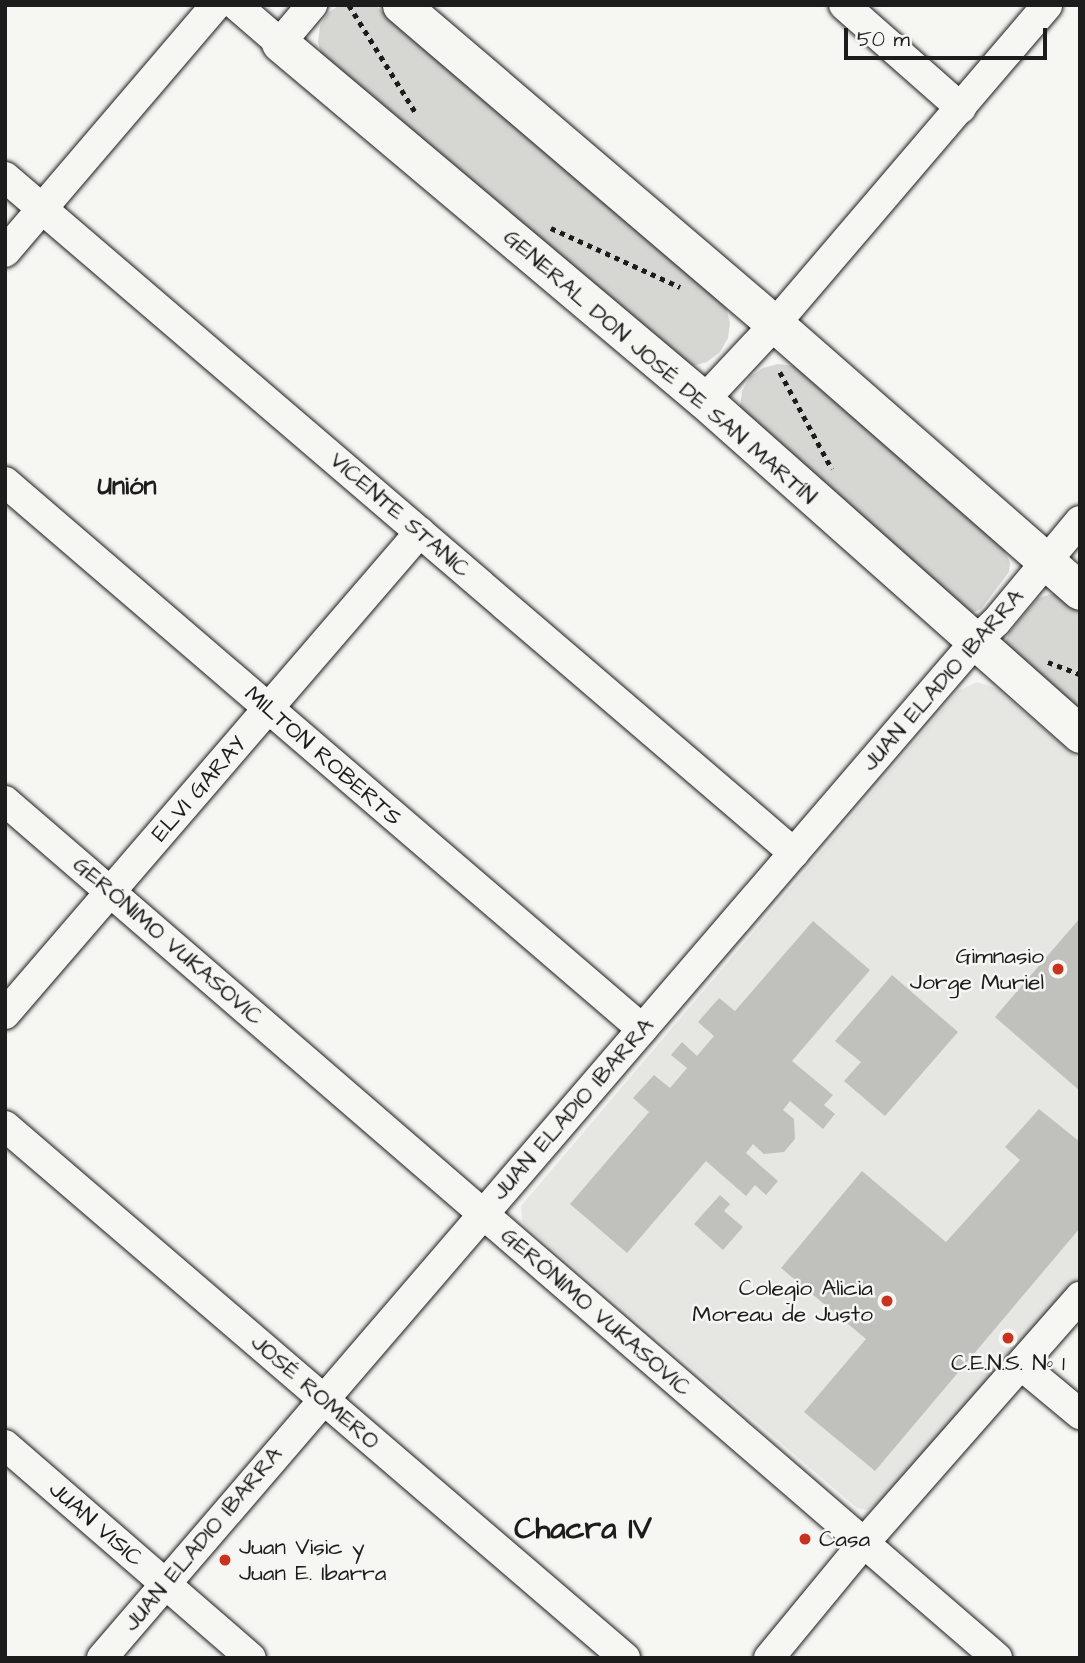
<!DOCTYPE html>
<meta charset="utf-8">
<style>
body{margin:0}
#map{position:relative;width:1085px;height:1663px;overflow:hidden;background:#f6f6f2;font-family:"Architects Daughter",sans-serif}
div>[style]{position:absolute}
.built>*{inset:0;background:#e6e6e2}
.green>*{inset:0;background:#d6d6d2}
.building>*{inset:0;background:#c0c0bd}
.path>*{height:4.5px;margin-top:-2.25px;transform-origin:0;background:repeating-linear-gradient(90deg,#1c1c1c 0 5px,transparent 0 10px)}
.roads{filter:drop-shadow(0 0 2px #1c1c1c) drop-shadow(0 0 2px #1c1c1c)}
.minor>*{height:30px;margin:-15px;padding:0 15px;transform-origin:15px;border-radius:15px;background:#f6f6f2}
.tertiary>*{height:37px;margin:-18.5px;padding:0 18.5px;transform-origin:18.5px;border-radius:18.5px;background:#f6f6f2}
.dots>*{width:19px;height:19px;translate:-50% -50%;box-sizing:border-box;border:4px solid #f6f6f2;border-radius:50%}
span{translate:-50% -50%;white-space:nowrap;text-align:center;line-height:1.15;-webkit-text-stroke:5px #f6f6f2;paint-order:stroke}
.street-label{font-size:23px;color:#1c1c1c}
.poi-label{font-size:23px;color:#1c1c1c}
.right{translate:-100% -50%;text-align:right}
.left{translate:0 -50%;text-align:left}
.quarter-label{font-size:26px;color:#1c1c1c;font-weight:700}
.district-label{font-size:30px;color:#1c1c1c;font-weight:700}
.frame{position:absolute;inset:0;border:7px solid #1c1c1c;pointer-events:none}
.scale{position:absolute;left:844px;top:28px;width:203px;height:32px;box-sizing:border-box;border:4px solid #1c1c1c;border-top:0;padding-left:9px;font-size:21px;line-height:24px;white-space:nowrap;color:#1c1c1c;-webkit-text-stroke:5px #f6f6f2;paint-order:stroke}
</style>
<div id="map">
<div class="built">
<i style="clip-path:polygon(977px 682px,996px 688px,1080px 760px,1080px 1275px,885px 1500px,867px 1510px,857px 1508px,526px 1226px,522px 1221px,521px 1206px,958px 691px)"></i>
</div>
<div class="green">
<i style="clip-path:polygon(339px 5px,375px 5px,726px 307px,730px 323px,728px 338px,720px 352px,707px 362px,692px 366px,676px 363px,322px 57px,318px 42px,320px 26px,328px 13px)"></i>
<i style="clip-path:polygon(778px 364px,794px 366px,1003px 547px,1010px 563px,1009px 572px,981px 609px,970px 614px,743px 422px,740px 407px,742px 391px,750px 377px,763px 368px)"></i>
<i style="clip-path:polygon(1055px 593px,1080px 613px,1080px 714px,1005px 644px,1009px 633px,1038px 598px)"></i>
</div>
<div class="building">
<i style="clip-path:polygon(1080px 918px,1080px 1091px,995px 1017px)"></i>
<i style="clip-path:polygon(813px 921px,870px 970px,792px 1061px,833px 1095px,824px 1105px,835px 1114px,823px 1129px,790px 1101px,783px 1110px,794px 1119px,795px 1139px,784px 1152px,764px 1154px,753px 1144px,746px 1153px,778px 1181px,766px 1195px,755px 1185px,746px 1196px,706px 1161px,627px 1253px,570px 1204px,649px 1112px,633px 1098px,654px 1075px,670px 1088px,687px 1068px,671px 1055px,682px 1042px,697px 1056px,714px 1036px,698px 1022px,719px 998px,735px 1011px)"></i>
<i style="clip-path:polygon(892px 975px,958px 1032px,885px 1116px,844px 1081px,861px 1062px,835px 1041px)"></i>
<i style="clip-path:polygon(1039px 1109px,1080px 1142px,1080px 1228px,875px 1471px,804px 1412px,866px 1339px,781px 1268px,862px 1171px,946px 1242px,1020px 1160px,1005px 1147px)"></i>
<i style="clip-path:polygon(720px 1195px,730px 1204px,724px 1211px,743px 1227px,723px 1250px,694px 1224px)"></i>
</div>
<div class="path">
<i style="left:349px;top:5px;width:127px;rotate:58.2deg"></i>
<i style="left:551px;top:228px;width:142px;rotate:24.6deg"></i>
<i style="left:780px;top:372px;width:110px;rotate:61.8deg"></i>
<i style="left:1048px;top:662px;width:34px;rotate:21deg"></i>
</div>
<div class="roads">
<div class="minor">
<i style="left:236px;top:5px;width:58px;rotate:40.8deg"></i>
<i style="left:280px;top:43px;width:50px;rotate:-49.9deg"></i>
<i style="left:844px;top:5px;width:156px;rotate:41.4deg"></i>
<i style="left:5px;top:177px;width:1039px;rotate:40.59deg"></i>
<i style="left:5px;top:252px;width:325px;rotate:-49.5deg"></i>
<i style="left:704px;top:400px;width:104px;rotate:-46.9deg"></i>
<i style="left:775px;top:324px;width:419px;rotate:-49.5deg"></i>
<i style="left:5px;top:482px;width:840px;rotate:40.65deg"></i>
<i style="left:5px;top:801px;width:1311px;rotate:40.82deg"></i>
<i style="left:5px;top:1014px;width:636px;rotate:-49.27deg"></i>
<i style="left:5px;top:1126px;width:817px;rotate:40.63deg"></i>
<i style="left:1021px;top:1365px;width:77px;rotate:39.7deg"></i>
<i style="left:5px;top:1445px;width:325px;rotate:40.9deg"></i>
<i style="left:102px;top:1658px;width:1338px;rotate:-49.33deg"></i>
<i style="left:974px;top:643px;width:30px;rotate:-44deg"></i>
<i style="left:996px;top:622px;width:131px;rotate:-50.3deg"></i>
<i style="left:769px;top:1658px;width:148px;rotate:-50.5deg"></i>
<i style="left:863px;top:1544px;width:329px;rotate:-48.7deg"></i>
</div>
<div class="tertiary">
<i style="left:401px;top:5px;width:492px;rotate:40.5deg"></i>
<i style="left:775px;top:324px;width:405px;rotate:41.2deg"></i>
<i style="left:280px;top:43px;width:554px;rotate:40.1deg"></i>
<i style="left:704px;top:400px;width:503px;rotate:41.61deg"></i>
</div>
</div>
<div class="dots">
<i style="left:1058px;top:969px;background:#c8321e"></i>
<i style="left:887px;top:1301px;background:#c8321e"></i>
<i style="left:1008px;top:1338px;background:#c8321e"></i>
<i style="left:805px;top:1539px;background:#c8321e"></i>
<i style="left:225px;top:1560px;background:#c8321e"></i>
</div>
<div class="street-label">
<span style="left:660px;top:367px;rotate:41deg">GENERAL DON JOSÉ DE SAN MARTÍN</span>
<span style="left:400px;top:515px;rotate:41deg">VICENTE STANIC</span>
<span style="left:943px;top:680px;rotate:-49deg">JUAN ELADIO IBARRA</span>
<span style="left:323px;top:756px;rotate:41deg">MILTON ROBERTS</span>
<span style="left:199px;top:789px;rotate:-49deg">ELVI GARAY</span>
<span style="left:168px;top:941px;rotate:41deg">GERÓNIMO VUKASOVIC</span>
<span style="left:573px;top:1109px;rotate:-49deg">JUAN ELADIO IBARRA</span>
<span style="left:596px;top:1312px;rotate:41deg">GERÓNIMO VUKASOVIC</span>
<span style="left:315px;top:1392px;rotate:41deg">JOSÉ ROMERO</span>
<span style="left:96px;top:1524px;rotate:41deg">JUAN VISIC</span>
<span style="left:203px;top:1539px;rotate:-50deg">JUAN ELADIO IBARRA</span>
</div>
<div class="poi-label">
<span class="right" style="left:1044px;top:969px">Gimnasio<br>Jorge Muriel</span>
<span class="right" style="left:873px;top:1301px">Colegio Alicia<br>Moreau de Justo</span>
<span style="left:1008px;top:1363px">C.E.N.S. Nº 1</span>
<span class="left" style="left:819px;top:1539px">Casa</span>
<span class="left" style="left:239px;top:1560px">Juan Visic y<br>Juan E. Ibarra</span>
</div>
<div class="quarter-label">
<span style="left:127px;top:487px">Unión</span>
</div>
<div class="district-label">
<span style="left:583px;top:1529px">Chacra IV</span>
</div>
<div class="frame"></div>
<div class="scale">50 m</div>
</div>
